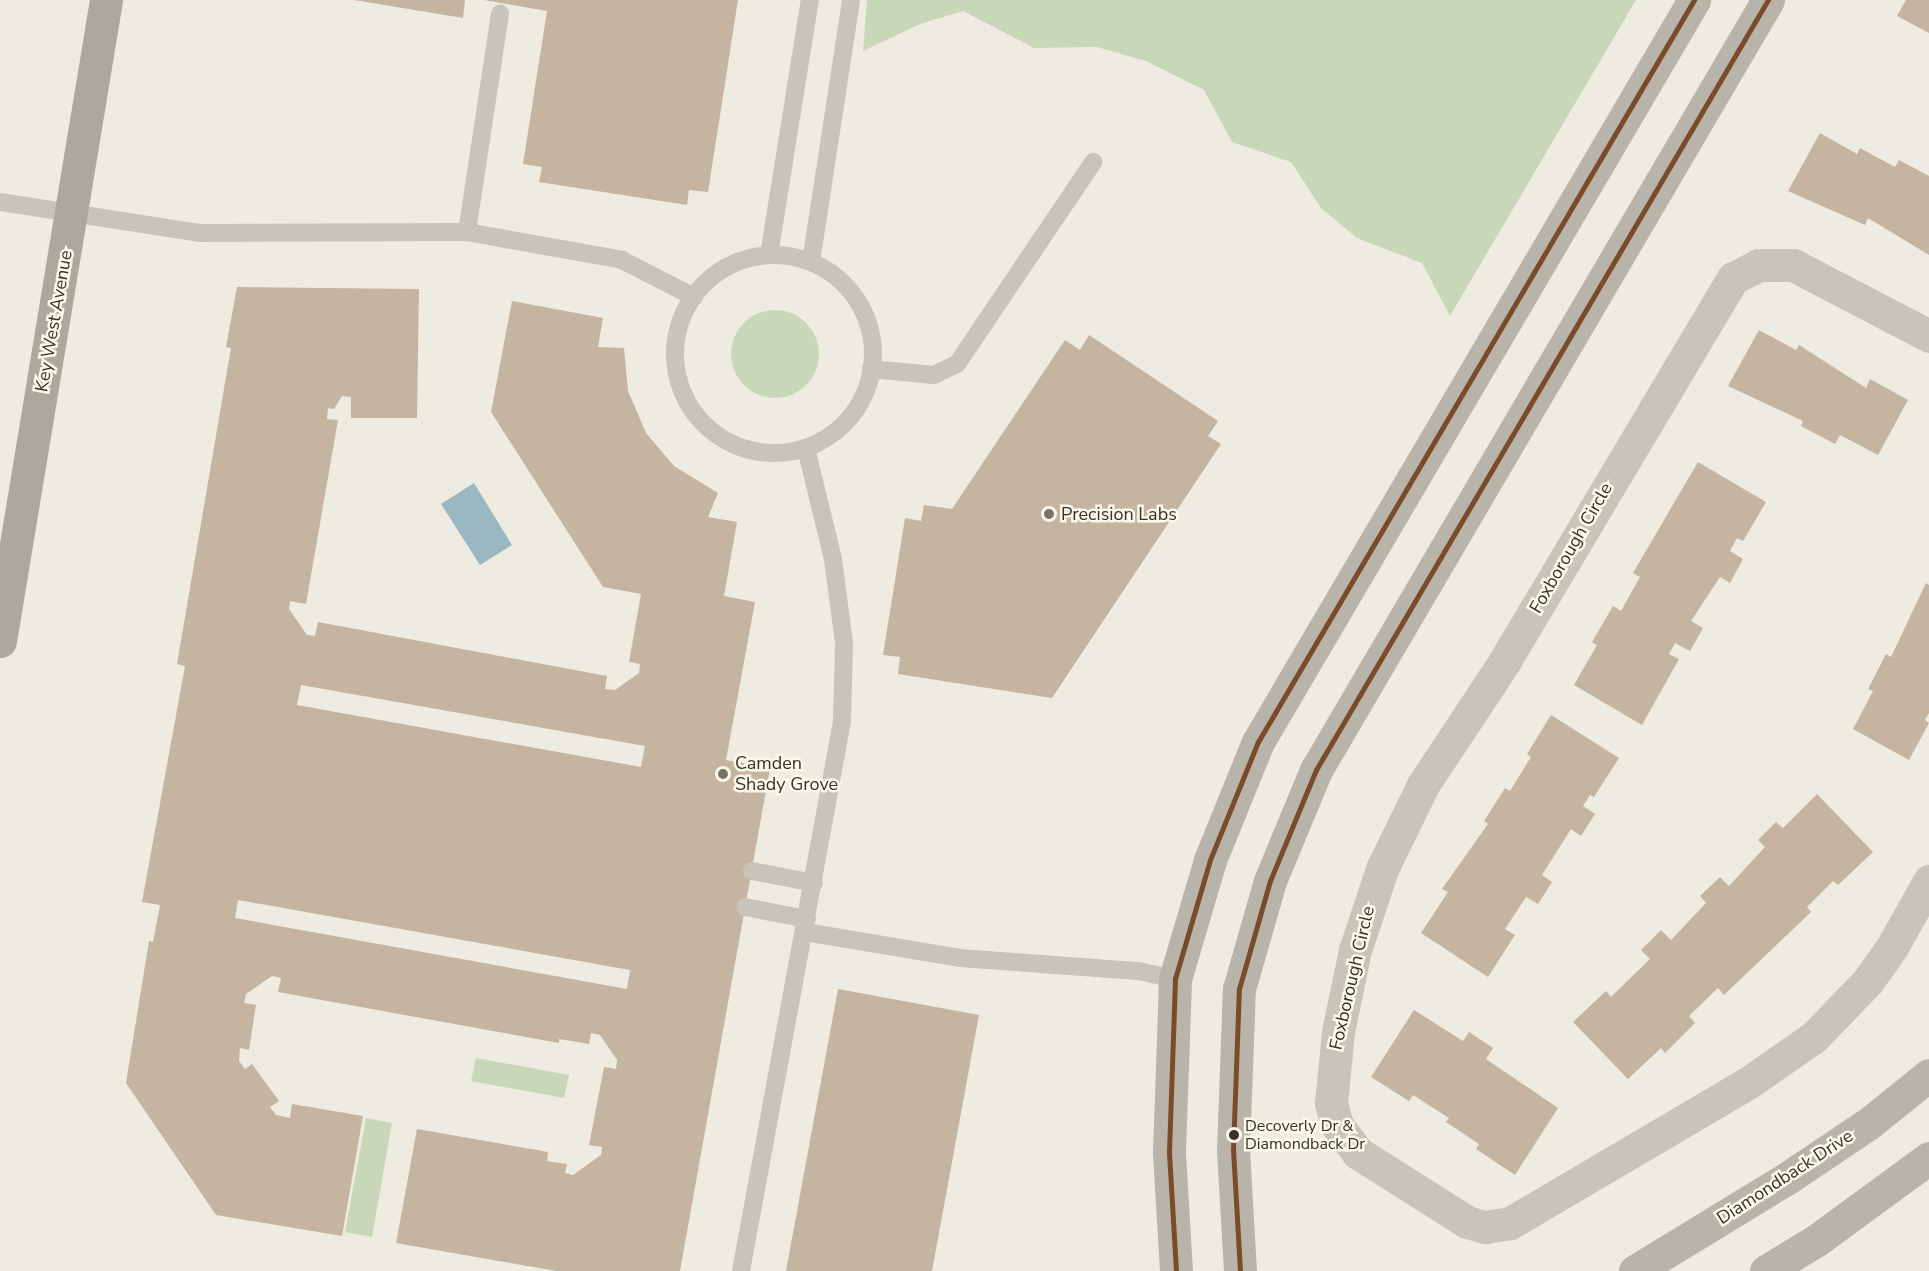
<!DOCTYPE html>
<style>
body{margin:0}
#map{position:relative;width:1929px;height:1271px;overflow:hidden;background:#eeece0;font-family:"Nunito Sans",sans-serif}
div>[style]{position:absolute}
.green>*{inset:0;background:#c9d7b9}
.round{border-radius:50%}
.water>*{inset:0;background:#9ab8c2}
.building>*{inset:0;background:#c4b4a0}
.lane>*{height:18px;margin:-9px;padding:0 9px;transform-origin:9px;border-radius:9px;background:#c8c4b9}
.lane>.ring{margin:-9px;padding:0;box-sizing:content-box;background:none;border:18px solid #c8c4b9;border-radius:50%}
.street>*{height:33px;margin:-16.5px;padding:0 16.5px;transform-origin:16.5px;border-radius:16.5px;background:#c8c4b9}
.secondary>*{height:33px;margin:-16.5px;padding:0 16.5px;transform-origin:16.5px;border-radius:16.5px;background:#b8b4aa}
.primary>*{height:33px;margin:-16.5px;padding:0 16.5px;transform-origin:16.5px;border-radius:16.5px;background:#ada89e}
.bus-1>*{height:4.5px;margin:-2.25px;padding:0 2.25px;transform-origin:2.25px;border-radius:2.25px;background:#7a4b2a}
.dots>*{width:16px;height:16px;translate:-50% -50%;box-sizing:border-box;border:3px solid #fbf8e7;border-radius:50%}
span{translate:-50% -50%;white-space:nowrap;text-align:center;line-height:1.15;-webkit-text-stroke:5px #fbf8e7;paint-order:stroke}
.bus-label{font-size:16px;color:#393127}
.left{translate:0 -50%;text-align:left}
.street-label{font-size:18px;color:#393127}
.poi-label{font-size:18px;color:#393127}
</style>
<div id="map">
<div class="green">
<i style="clip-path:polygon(867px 0,1636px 0,1450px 316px,1422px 263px,1357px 238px,1321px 208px,1291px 162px,1232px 142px,1204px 90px,1146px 61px,1097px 47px,1034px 48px,963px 11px,920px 24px,863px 51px)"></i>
<i class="round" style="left:731px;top:310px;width:88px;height:88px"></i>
<i style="clip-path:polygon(476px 1058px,569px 1075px,564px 1098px,471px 1081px)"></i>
<i style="clip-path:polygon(366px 1118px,392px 1123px,372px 1237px,345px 1232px)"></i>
</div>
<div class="water">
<i style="clip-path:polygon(474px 483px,512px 545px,480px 565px,441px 504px)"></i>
</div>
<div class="building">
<i style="clip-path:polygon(354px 0,465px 0,463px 18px)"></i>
<i style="clip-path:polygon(484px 0,738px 0,708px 192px,689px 190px,687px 205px,539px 182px,542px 167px,523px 164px,547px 11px)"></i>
<i style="clip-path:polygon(1906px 0,1929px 0,1929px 33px,1897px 16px)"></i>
<i style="clip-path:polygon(1820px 133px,1857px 154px,1860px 148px,1895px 167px,1899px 160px,1929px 176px,1929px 255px,1868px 218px,1865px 225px,1788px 191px)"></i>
<i style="clip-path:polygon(evenodd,237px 287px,419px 289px,417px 418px,351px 418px,351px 397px,342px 396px,334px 409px,328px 408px,327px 419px,338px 420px,306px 604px,290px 601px,289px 609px,307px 635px,315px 636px,318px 622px,607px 676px,605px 689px,615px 690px,639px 673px,640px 664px,629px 662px,641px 594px,603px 587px,491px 412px,512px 301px,603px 318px,598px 347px,624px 348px,628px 391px,646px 433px,674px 466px,718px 493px,708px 517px,737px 522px,724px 596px,755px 602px,726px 760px,770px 768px,680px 1271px,556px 1271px,396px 1243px,417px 1129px,548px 1152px,547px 1161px,567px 1164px,565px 1173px,573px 1175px,601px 1155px,602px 1147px,589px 1145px,604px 1067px,616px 1069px,617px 1060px,600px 1035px,591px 1033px,589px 1044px,559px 1039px,559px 1043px,278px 992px,281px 978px,272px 976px,246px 994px,244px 1003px,256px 1005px,249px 1050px,240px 1048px,239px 1061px,245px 1069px,252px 1064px,279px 1101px,270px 1107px,276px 1115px,290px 1118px,292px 1104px,363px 1116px,342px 1236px,216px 1215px,126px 1083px,149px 941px,153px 942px,160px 905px,142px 902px,185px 666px,177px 664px,231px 348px,226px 347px,237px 287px,301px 685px,645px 746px,641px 767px,297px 705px,301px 685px,237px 287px,238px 900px,630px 970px,627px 989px,235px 918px,238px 900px)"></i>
<i style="clip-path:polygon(1759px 330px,1796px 350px,1799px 345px,1866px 388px,1870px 379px,1908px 400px,1878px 455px,1840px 435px,1835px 444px,1801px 426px,1803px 421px,1728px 386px)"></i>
<i style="clip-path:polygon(1089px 335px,1218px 421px,1208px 436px,1221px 444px,1052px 698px,898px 674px,900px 657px,883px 655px,905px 518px,921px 521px,924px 505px,952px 509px,1065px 340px,1080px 350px)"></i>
<i style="clip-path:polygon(1698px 462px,1766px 502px,1743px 541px,1737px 538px,1730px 551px,1743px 559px,1730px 583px,1720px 577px,1691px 621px,1703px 628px,1690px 651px,1675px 643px,1669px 654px,1679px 659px,1642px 725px,1574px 685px,1597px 645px,1592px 642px,1613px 606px,1621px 611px,1640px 577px,1633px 573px)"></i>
<i style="clip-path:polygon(1926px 583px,1929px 585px,1929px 713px,1925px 720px,1929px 723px,1909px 760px,1853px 729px,1873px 691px,1868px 689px,1886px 654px,1891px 657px)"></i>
<i style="clip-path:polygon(1551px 715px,1619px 758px,1594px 797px,1590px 795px,1583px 806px,1595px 814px,1581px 836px,1571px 829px,1542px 875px,1552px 882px,1538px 904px,1526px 897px,1505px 929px,1515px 935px,1488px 977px,1421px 933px,1448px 892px,1442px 889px,1488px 824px,1484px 821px,1505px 788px,1510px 791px,1531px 757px,1527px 754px)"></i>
<i style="clip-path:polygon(1817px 794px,1873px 852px,1838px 885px,1833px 881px,1807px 907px,1811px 912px,1724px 995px,1718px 988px,1689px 1016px,1695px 1023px,1665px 1053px,1661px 1048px,1628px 1079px,1573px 1022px,1606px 991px,1611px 997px,1650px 959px,1641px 950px,1661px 930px,1671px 940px,1706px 903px,1700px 896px,1720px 877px,1729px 886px,1765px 847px,1758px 840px,1776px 822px,1783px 828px)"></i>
<i style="clip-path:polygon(838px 989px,979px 1015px,932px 1271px,786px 1271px)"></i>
<i style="clip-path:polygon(1414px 1010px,1463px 1041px,1469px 1032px,1493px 1048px,1486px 1059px,1558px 1108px,1515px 1175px,1476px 1149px,1479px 1144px,1446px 1122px,1449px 1118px,1413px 1095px,1409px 1101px,1371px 1077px)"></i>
</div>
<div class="lane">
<i style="left:0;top:202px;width:203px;rotate:8.8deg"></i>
<i style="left:201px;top:233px;width:266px;rotate:-0.2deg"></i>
<i style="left:467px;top:232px;width:158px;rotate:10.2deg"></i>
<i style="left:622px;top:260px;width:81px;rotate:27.2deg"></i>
<i style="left:467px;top:232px;width:221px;rotate:-81.4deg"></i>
<i class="ring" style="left:675px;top:255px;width:180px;height:180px"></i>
<i style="left:769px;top:255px;width:258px;rotate:-80.9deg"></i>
<i style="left:811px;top:262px;width:265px;rotate:-81.3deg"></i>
<i style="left:871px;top:369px;width:63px;rotate:5.4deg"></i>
<i style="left:934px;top:375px;width:25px;rotate:-26deg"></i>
<i style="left:957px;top:364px;width:244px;rotate:-56deg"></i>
<i style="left:752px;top:871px;width:63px;rotate:11deg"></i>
<i style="left:745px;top:907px;width:63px;rotate:11deg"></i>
<i style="left:805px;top:932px;width:157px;rotate:9.5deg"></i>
<i style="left:960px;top:958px;width:179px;rotate:4.2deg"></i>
<i style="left:1139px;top:971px;width:37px;rotate:13deg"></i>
<i style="left:741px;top:1271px;width:559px;rotate:-79.59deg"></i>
<i style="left:842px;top:721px;width:78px;rotate:-88.5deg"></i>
<i style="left:844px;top:643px;width:85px;rotate:-97.5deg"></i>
<i style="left:833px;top:559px;width:114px;rotate:-103.7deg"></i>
</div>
<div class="street">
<i style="left:1929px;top:336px;width:153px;rotate:-152.4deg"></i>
<i style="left:1793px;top:265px;width:34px;rotate:180deg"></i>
<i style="left:1759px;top:265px;width:29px;rotate:153deg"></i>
<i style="left:1733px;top:278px;width:446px;rotate:120.8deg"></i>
<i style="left:1505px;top:661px;width:149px;rotate:123.5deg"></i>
<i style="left:1423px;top:785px;width:93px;rotate:116deg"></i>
<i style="left:1382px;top:869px;width:85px;rotate:108.4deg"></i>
<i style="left:1355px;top:950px;width:84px;rotate:101.7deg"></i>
<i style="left:1338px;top:1032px;width:71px;rotate:95.6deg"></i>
<i style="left:1331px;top:1103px;width:23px;rotate:75deg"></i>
<i style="left:1337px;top:1125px;width:35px;rotate:53deg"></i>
<i style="left:1358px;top:1153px;width:129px;rotate:32.3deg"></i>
<i style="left:1467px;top:1222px;width:19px;rotate:16deg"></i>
<i style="left:1485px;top:1227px;width:25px;rotate:-9deg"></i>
<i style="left:1510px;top:1223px;width:276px;rotate:-30.5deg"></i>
<i style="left:1748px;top:1083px;width:80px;rotate:-34.9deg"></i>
<i style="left:1814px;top:1037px;width:78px;rotate:-46deg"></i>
<i style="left:1868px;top:981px;width:42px;rotate:-54.8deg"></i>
<i style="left:1892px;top:947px;width:76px;rotate:-60.7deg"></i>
</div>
<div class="secondary">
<i style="left:1176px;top:1271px;width:119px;rotate:-93.4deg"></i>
<i style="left:1169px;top:1152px;width:173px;rotate:-88deg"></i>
<i style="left:1175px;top:979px;width:124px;rotate:-73.6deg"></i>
<i style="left:1210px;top:860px;width:127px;rotate:-67.9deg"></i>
<i style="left:1258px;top:742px;width:861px;rotate:-59.56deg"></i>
<i style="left:1240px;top:1271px;width:121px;rotate:-93.3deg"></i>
<i style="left:1233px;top:1150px;width:161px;rotate:-87.9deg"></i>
<i style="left:1239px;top:989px;width:112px;rotate:-74deg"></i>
<i style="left:1270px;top:881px;width:120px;rotate:-67.5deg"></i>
<i style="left:1316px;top:770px;width:893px;rotate:-59.59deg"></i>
<i style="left:1635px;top:1271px;width:177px;rotate:-31.4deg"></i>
<i style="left:1786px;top:1179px;width:99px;rotate:-33.9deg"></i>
<i style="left:1868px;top:1124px;width:78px;rotate:-38.8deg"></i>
<i style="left:1766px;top:1271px;width:60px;rotate:-31.3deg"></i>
<i style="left:1817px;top:1240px;width:139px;rotate:-36.2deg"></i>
</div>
<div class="primary">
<i style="left:0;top:641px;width:650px;rotate:-80.61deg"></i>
</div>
<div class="bus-1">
<i style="left:1176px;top:1271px;width:119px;rotate:-93.4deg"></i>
<i style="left:1169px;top:1152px;width:173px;rotate:-88deg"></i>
<i style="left:1175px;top:979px;width:124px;rotate:-73.6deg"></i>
<i style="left:1210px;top:860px;width:127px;rotate:-67.9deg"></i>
<i style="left:1258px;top:742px;width:861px;rotate:-59.56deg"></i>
<i style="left:1240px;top:1271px;width:121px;rotate:-93.3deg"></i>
<i style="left:1233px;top:1150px;width:161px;rotate:-87.9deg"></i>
<i style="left:1239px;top:989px;width:112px;rotate:-74deg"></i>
<i style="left:1270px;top:881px;width:120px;rotate:-67.5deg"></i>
<i style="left:1316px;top:770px;width:893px;rotate:-59.59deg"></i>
</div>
<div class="dots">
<i style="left:1049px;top:514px;background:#787268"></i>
<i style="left:723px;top:774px;background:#787268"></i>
<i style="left:1234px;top:1135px;background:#393127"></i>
</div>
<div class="bus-label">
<span class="left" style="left:1245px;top:1135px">Decoverly Dr &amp;<br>Diamondback Dr</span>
</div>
<div class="street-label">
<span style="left:54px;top:321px;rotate:-80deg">Key West Avenue</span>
<span style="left:1571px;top:548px;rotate:-60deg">Foxborough Circle</span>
<span style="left:1352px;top:978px;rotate:-77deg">Foxborough Circle</span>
<span style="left:1785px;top:1177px;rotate:-33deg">Diamondback Drive</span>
</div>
<div class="poi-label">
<span class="left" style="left:1061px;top:514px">Precision Labs</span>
<span class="left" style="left:735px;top:774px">Camden<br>Shady Grove</span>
</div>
</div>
